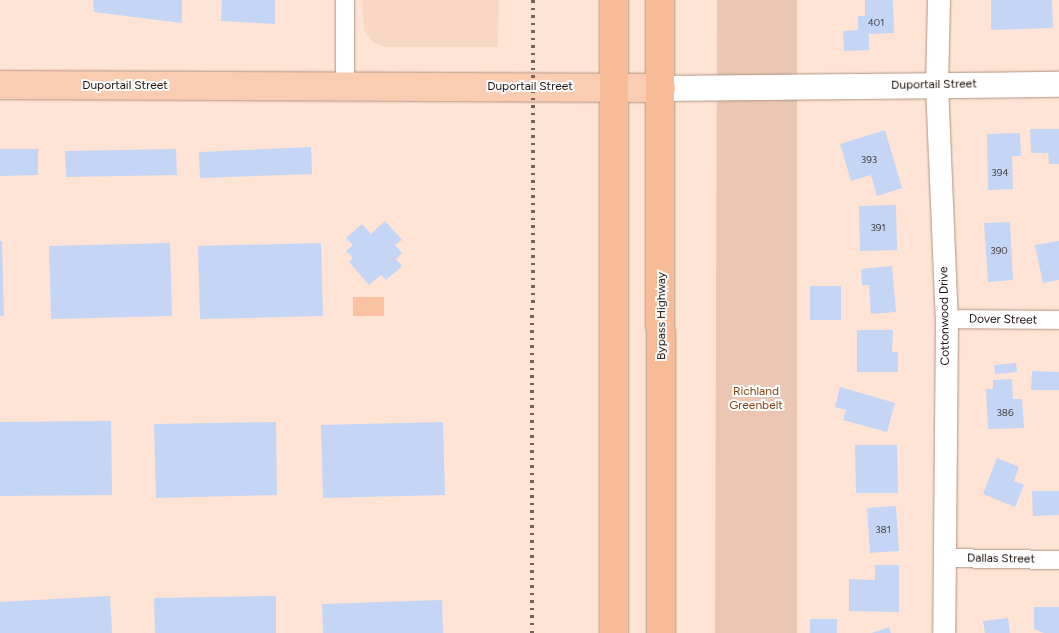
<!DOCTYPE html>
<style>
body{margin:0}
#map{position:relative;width:1059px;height:633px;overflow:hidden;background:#ffe4d5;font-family:Figtree,sans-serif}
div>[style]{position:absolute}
.built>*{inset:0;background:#f8d7c5}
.green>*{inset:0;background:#ebc7b3}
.water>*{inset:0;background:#fac2a1}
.building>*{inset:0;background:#c5d5f5}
.roads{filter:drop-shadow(0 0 1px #b19381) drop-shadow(0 0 1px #b19381)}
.minor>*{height:18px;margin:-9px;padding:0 9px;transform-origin:9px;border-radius:9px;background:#fff}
.tertiary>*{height:22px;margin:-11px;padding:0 11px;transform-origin:11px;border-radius:11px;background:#fff}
.secondary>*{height:25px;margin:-12.5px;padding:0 12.5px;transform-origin:12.5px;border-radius:12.5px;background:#fff}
.primary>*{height:28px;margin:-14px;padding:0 14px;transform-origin:14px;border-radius:14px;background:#faccb1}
.trunk>*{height:28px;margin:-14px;padding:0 14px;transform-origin:14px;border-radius:14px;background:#f8bb97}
.rail>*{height:4px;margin-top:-2px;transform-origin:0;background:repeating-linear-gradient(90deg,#75635a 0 2.5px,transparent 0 7.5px)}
span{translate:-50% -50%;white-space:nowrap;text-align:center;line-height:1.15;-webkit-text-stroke:4px #fff;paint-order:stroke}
.number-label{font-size:10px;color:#474246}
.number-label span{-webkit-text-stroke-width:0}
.street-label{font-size:12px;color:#1d110b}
.park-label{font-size:12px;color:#854210}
</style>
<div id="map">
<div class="built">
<i style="clip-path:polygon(362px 0,499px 0,498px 47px,386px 47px,374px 43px,364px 30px)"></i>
</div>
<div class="green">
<i style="clip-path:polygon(717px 0,797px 0,797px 633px,715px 633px)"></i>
</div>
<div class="water">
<i style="clip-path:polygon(353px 297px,384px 297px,384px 316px,353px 316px)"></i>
</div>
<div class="building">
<i style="clip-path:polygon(93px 0,182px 0,182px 23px,94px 12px)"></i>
<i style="clip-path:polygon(222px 0,275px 0,275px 24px,221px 21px)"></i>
<i style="clip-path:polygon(865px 0,893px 0,894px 33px,869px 34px,869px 50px,844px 51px,843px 31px,858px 30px,858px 16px,865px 16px)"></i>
<i style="clip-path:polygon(991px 0,1052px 0,1053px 28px,991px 30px)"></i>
<i style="clip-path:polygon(1030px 129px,1059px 129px,1059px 164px,1049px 164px,1048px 153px,1031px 153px)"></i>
<i style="clip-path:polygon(885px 130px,902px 188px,877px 196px,871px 175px,851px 181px,840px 144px)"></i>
<i style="clip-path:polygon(1020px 133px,1021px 156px,1012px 156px,1013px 189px,988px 190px,987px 134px)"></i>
<i style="clip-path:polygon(311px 147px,312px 174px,200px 178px,199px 152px)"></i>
<i style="clip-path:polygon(0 149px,38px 149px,38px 175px,0 176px)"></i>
<i style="clip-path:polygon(176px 149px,177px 175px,66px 177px,65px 151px)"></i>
<i style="clip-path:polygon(896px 205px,897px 250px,860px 251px,859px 206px)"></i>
<i style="clip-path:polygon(385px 221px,402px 240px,395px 245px,402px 253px,396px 259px,402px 266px,386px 280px,381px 275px,369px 285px,349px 262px,353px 258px,346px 251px,353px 245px,346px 238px,362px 224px,371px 234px)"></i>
<i style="clip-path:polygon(1010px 222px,1013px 280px,988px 282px,984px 223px)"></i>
<i style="clip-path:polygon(0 241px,2px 241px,4px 316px,0 316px)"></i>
<i style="clip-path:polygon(1059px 241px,1059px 280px,1043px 283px,1035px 245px)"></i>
<i style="clip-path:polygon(170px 243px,172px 316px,51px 319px,49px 246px)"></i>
<i style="clip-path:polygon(321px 243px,323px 316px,200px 319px,198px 246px)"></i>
<i style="clip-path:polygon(892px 266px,896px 312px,871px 314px,869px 285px,862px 285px,861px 269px)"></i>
<i style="clip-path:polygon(810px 286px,841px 286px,841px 320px,810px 320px)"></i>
<i style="clip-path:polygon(857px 330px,893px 330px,892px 352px,898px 352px,898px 372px,857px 372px)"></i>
<i style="clip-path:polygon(1016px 363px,1017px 372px,995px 374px,994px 365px)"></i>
<i style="clip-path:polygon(1032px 371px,1059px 372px,1059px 390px,1031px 390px)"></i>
<i style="clip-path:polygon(1012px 379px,1013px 399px,1022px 399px,1024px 428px,988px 429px,986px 389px,993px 389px,993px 380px)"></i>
<i style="clip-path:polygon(840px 387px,895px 403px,887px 432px,843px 420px,846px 410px,835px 407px)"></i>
<i style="clip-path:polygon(111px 421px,112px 495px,0 496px,0 422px)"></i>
<i style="clip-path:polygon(276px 422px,277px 495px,156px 498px,154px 424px)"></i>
<i style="clip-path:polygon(443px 422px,445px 495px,323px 498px,321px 425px)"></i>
<i style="clip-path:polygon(855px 445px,897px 445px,898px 493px,856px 493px)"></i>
<i style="clip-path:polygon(997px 458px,1019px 467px,1014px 481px,1024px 485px,1015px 507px,983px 494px)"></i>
<i style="clip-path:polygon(1032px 491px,1059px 491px,1059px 515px,1033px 516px)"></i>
<i style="clip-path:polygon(896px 506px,899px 551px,870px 553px,867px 508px)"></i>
<i style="clip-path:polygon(875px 565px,899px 565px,899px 612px,849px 611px,849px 579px,875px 580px)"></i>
<i style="clip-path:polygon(110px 596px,112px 633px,0 633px,0 602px)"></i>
<i style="clip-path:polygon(276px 596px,276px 633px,155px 633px,154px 598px)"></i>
<i style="clip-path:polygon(442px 600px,443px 633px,323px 633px,322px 604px)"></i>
<i style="clip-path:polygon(1034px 607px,1059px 607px,1059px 633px,1044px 633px,1034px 629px)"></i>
<i style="clip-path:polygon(1008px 618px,1010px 633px,985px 633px,983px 621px)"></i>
<i style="clip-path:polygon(810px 619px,837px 619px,837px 633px,810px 633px)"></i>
<i style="clip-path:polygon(889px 627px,891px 633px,872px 633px)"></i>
</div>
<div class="roads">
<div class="minor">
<i style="left:345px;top:87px;width:87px;rotate:-90deg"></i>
<i style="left:947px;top:319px;width:112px;rotate:0.5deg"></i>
<i style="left:944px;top:558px;width:115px;rotate:1deg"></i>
</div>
<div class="tertiary">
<i style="left:939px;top:0;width:85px;rotate:91.3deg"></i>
<i style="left:937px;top:85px;width:234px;rotate:87.6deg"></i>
<i style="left:947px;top:319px;width:314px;rotate:90.5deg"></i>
</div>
<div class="secondary">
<i style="left:661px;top:88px;width:398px;rotate:-0.6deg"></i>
</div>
<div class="primary">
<i style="left:0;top:85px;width:661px;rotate:0.26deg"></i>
</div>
<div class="trunk">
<i style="left:660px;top:0;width:633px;rotate:89.91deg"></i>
<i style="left:614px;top:633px;width:633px;rotate:-90deg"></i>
</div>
</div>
<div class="rail">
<i style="left:532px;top:633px;width:633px;rotate:-89.91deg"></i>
</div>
<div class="number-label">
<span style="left:876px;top:23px">401</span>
<span style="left:869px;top:160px">393</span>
<span style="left:1000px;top:173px">394</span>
<span style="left:878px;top:228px">391</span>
<span style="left:999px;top:251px">390</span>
<span style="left:1005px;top:413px">386</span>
<span style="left:883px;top:530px">381</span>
</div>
<div class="street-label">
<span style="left:934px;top:85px;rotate:-1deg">Duportail Street</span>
<span style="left:125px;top:86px">Duportail Street</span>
<span style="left:530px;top:87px">Duportail Street</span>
<span style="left:662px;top:316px;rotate:-90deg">Bypass Highway</span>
<span style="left:945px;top:316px;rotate:-91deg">Cottonwood Drive</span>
<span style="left:1003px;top:320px;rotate:1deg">Dover Street</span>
<span style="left:1001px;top:559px;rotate:1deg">Dallas Street</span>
</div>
<div class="park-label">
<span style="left:756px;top:399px">Richland<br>Greenbelt</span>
</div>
</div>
